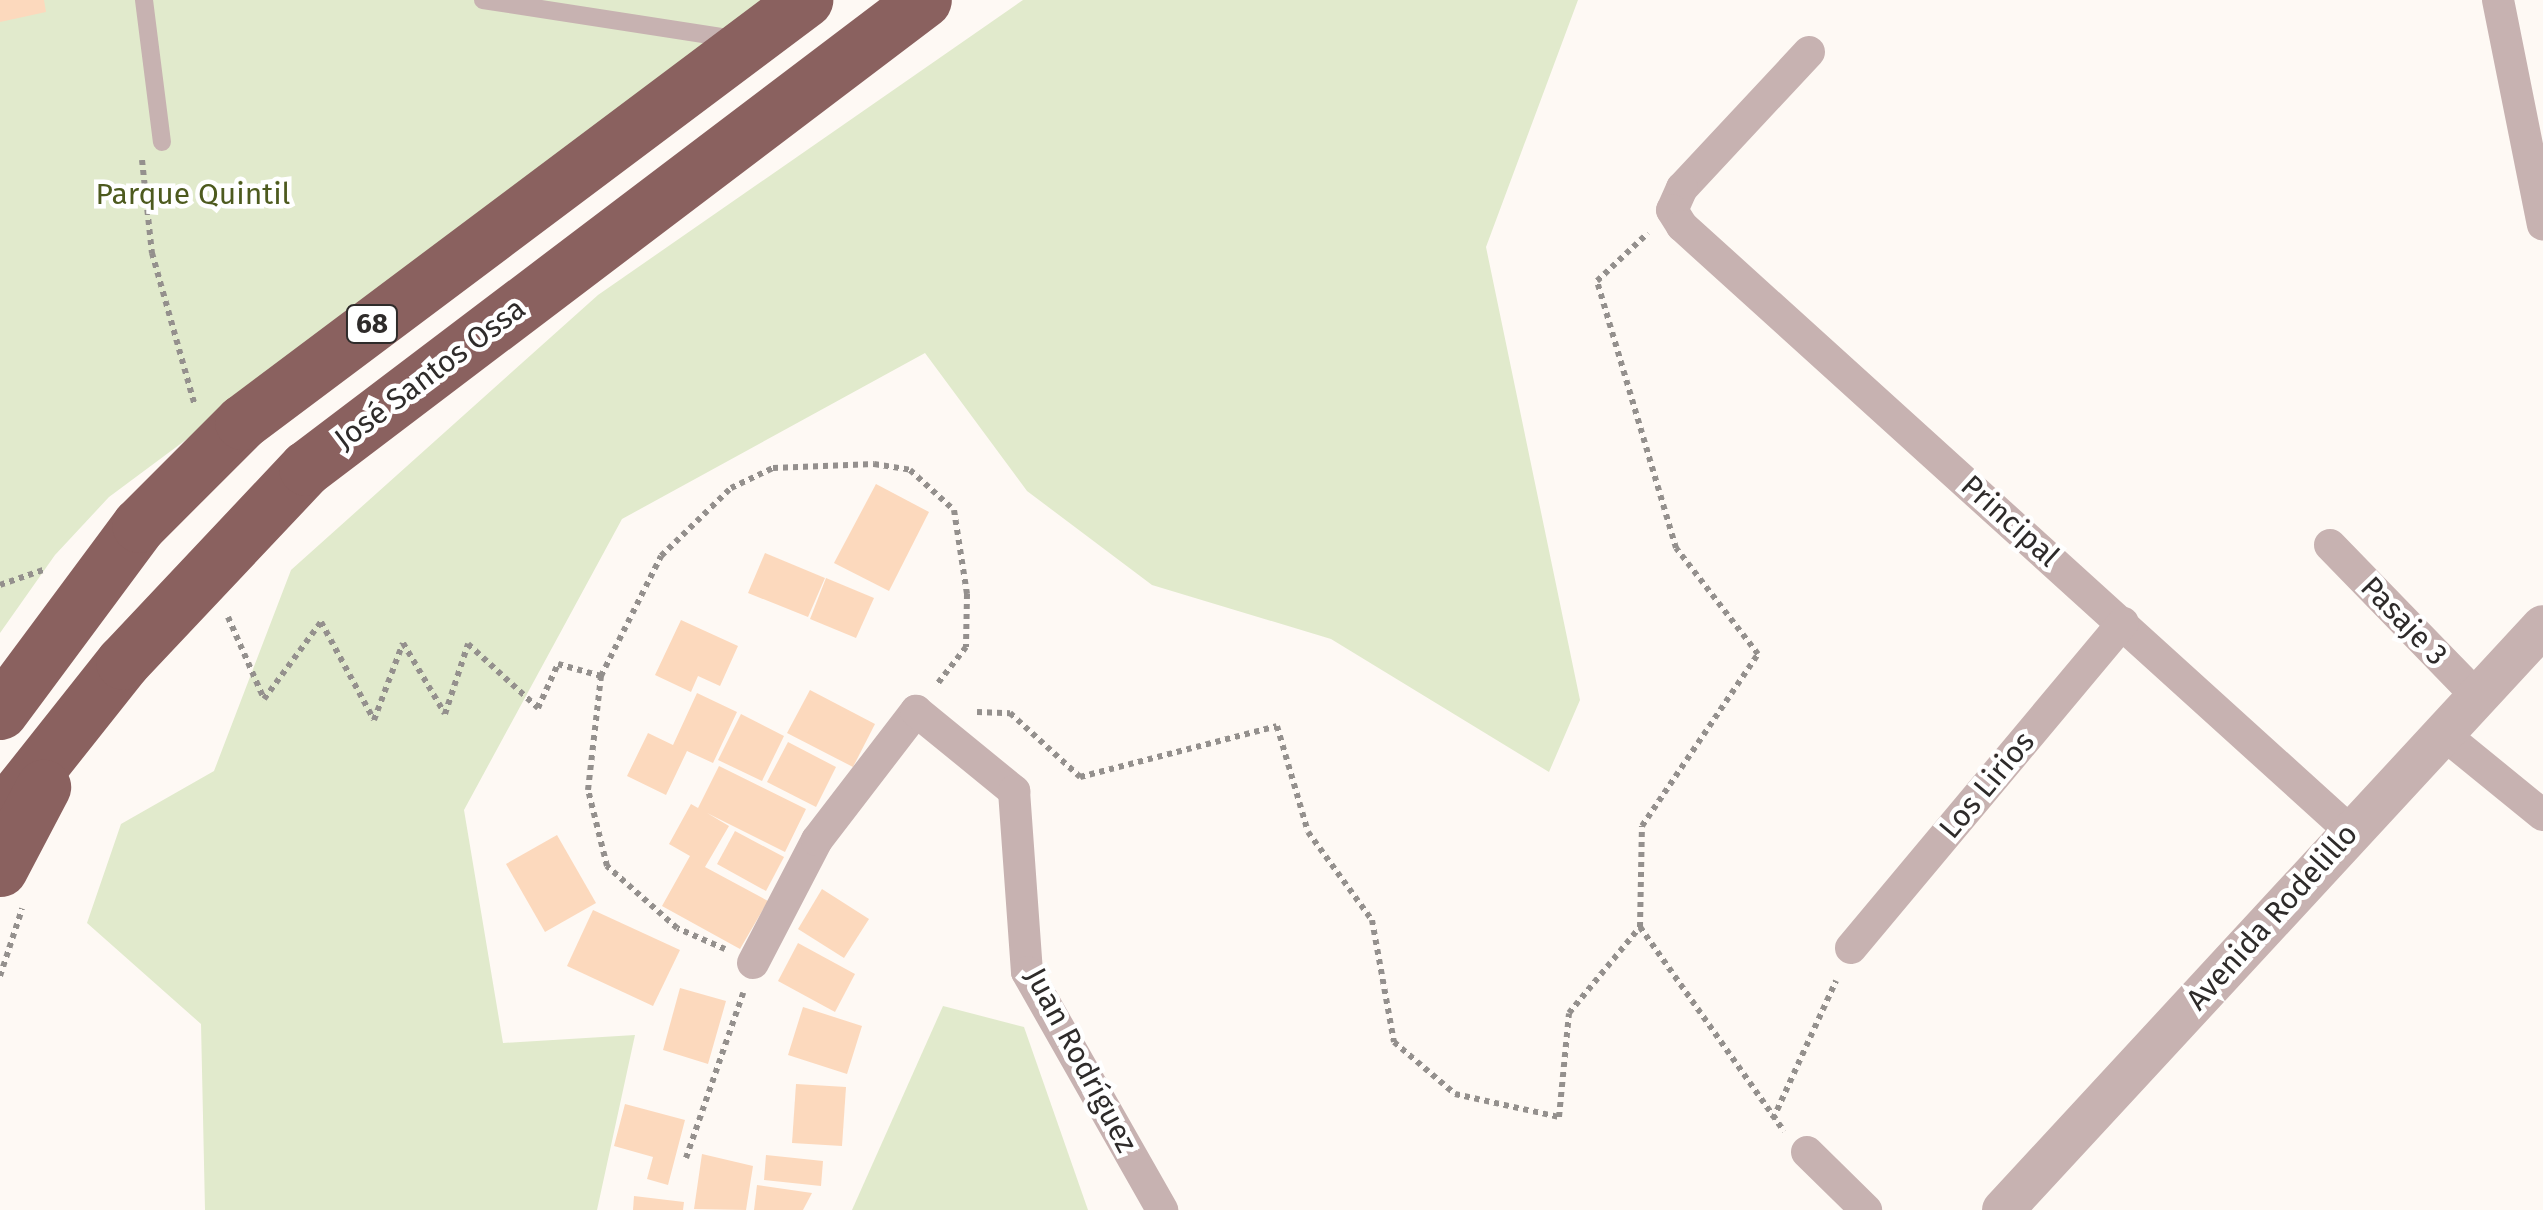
<!DOCTYPE html>
<meta charset="utf-8">
<style>
body{margin:0}
#map{position:relative;width:2543px;height:1210px;overflow:hidden;background:#fef9f4;font-family:"Fira Sans",sans-serif}
div>[style]{position:absolute}
.green>*{inset:0;background:#e1eacc}
.building>*{inset:0;background:#fcd9bd}
.path>*{height:6px;margin-top:-3px;transform-origin:0;background:repeating-linear-gradient(90deg,#94908d 0 5px,transparent 0 10px)}
.service>*{height:18px;margin:-9px;padding:0 9px;transform-origin:9px;border-radius:9px;background:#c7b2b1}
.minor>*{height:32px;margin:-16px;padding:0 16px;transform-origin:16px;border-radius:16px;background:#c7b2b1}
.tertiary>*{height:42px;margin:-21px;padding:0 21px;transform-origin:21px;border-radius:21px;background:#c7b2b1}
.motorway>*{height:55px;margin:-27.5px;padding:0 27.5px;transform-origin:27.5px;border-radius:27.5px;background:#8a615f}
span{translate:-50% -50%;white-space:nowrap;text-align:center;line-height:1.15;-webkit-text-stroke:9px #fff;paint-order:stroke}
.shield-label span{padding:2px 8px;background:#fff;border:2px solid;border-radius:8px;-webkit-text-stroke-width:0}
.shield-label{font-size:28px;color:#2e2b2a;font-weight:700}
.park-label{font-size:30px;color:#4d5a1e}
.street-label{font-size:30px;color:#2e2b2a}
</style>
<div id="map">
<div class="green">
<i style="clip-path:polygon(0 0,778px 0,109px 497px,55px 555px,0 633px)"></i>
<i style="clip-path:polygon(1023px 0,1578px 0,1486px 247px,1580px 700px,1549px 772px,1331px 639px,1152px 585px,1027px 491px,925px 353px,622px 519px,464px 810px,503px 1043px,635px 1035px,597px 1210px,205px 1210px,201px 1024px,87px 923px,121px 824px,214px 771px,291px 570px,598px 295px)"></i>
<i style="clip-path:polygon(943px 1006px,1024px 1027px,1088px 1210px,852px 1210px)"></i>
</div>
<div class="building">
<i style="clip-path:polygon(0 0,44px 0,46px 12px,0 22px)"></i>
<i style="clip-path:polygon(876px 484px,929px 512px,889px 591px,834px 563px)"></i>
<i style="clip-path:polygon(765px 553px,825px 578px,808px 617px,748px 593px)"></i>
<i style="clip-path:polygon(826px 578px,874px 598px,856px 638px,810px 619px)"></i>
<i style="clip-path:polygon(681px 620px,738px 646px,720px 686px,698px 676px,691px 692px,655px 675px)"></i>
<i style="clip-path:polygon(810px 690px,875px 724px,853px 767px,787px 733px)"></i>
<i style="clip-path:polygon(697px 693px,737px 712px,713px 763px,687px 751px,666px 795px,627px 776px,648px 733px,673px 745px)"></i>
<i style="clip-path:polygon(741px 714px,784px 736px,762px 781px,718px 760px)"></i>
<i style="clip-path:polygon(788px 742px,836px 767px,816px 807px,767px 782px)"></i>
<i style="clip-path:polygon(719px 766px,806px 809px,785px 852px,707px 813px,729px 826px,705px 867px,768px 901px,740px 949px,662px 906px,690px 856px,669px 844px,691px 804px,698px 808px)"></i>
<i style="clip-path:polygon(735px 831px,784px 857px,766px 891px,717px 864px)"></i>
<i style="clip-path:polygon(557px 835px,596px 903px,545px 932px,506px 864px)"></i>
<i style="clip-path:polygon(822px 889px,869px 919px,844px 958px,798px 929px)"></i>
<i style="clip-path:polygon(593px 910px,680px 950px,653px 1006px,567px 966px)"></i>
<i style="clip-path:polygon(798px 943px,855px 974px,835px 1012px,778px 981px)"></i>
<i style="clip-path:polygon(680px 988px,726px 1001px,708px 1064px,663px 1050px)"></i>
<i style="clip-path:polygon(803px 1007px,862px 1026px,847px 1074px,788px 1055px)"></i>
<i style="clip-path:polygon(796px 1084px,846px 1087px,842px 1146px,792px 1143px)"></i>
<i style="clip-path:polygon(625px 1104px,685px 1120px,668px 1185px,647px 1179px,653px 1157px,614px 1146px)"></i>
<i style="clip-path:polygon(702px 1154px,753px 1166px,746px 1210px,694px 1209px)"></i>
<i style="clip-path:polygon(766px 1155px,823px 1161px,821px 1186px,764px 1180px)"></i>
<i style="clip-path:polygon(757px 1185px,812px 1193px,803px 1210px,754px 1210px)"></i>
<i style="clip-path:polygon(634px 1196px,684px 1202px,683px 1210px,633px 1210px)"></i>
</div>
<div class="path">
<i style="left:142px;top:160px;width:94px;rotate:83.9deg"></i>
<i style="left:152px;top:253px;width:159px;rotate:74.3deg"></i>
<i style="left:0;top:585px;width:49px;rotate:-19.2deg"></i>
<i style="left:228px;top:617px;width:90px;rotate:66.3deg"></i>
<i style="left:264px;top:699px;width:96px;rotate:-53.5deg"></i>
<i style="left:321px;top:622px;width:111px;rotate:61.6deg"></i>
<i style="left:374px;top:720px;width:82px;rotate:-69.4deg"></i>
<i style="left:403px;top:643px;width:82px;rotate:59.4deg"></i>
<i style="left:445px;top:714px;width:74px;rotate:-71.8deg"></i>
<i style="left:468px;top:644px;width:95px;rotate:42.4deg"></i>
<i style="left:538px;top:708px;width:48px;rotate:-65.6deg"></i>
<i style="left:558px;top:664px;width:45px;rotate:15.6deg"></i>
<i style="left:977px;top:712px;width:33px;rotate:2deg"></i>
<i style="left:1010px;top:713px;width:95px;rotate:42.4deg"></i>
<i style="left:1080px;top:777px;width:203px;rotate:-14.5deg"></i>
<i style="left:1277px;top:726px;width:110px;rotate:73.7deg"></i>
<i style="left:1308px;top:832px;width:109px;rotate:54deg"></i>
<i style="left:1372px;top:920px;width:124px;rotate:79.8deg"></i>
<i style="left:1394px;top:1042px;width:80px;rotate:40.4deg"></i>
<i style="left:1455px;top:1094px;width:107px;rotate:12.5deg"></i>
<i style="left:1559px;top:1117px;width:104px;rotate:-84.5deg"></i>
<i style="left:1569px;top:1013px;width:112px;rotate:-50.5deg"></i>
<i style="left:1640px;top:927px;width:101px;rotate:-88.9deg"></i>
<i style="left:1642px;top:826px;width:207px;rotate:-56deg"></i>
<i style="left:1758px;top:654px;width:134px;rotate:-127.7deg"></i>
<i style="left:1676px;top:548px;width:278px;rotate:-106.5deg"></i>
<i style="left:1597px;top:281px;width:70px;rotate:-43.3deg"></i>
<i style="left:1640px;top:927px;width:250px;rotate:54.8deg"></i>
<i style="left:725px;top:949px;width:52px;rotate:-156.4deg"></i>
<i style="left:677px;top:928px;width:94px;rotate:-138.5deg"></i>
<i style="left:607px;top:866px;width:78px;rotate:-104deg"></i>
<i style="left:588px;top:790px;width:115px;rotate:-83.5deg"></i>
<i style="left:601px;top:676px;width:134px;rotate:-63.4deg"></i>
<i style="left:661px;top:556px;width:98px;rotate:-44.2deg"></i>
<i style="left:731px;top:488px;width:47px;rotate:-25.5deg"></i>
<i style="left:773px;top:468px;width:101px;rotate:-2.3deg"></i>
<i style="left:874px;top:464px;width:36px;rotate:9deg"></i>
<i style="left:910px;top:470px;width:59px;rotate:42.3deg"></i>
<i style="left:954px;top:510px;width:85px;rotate:81.2deg"></i>
<i style="left:967px;top:594px;width:53px;rotate:91.1deg"></i>
<i style="left:966px;top:647px;width:46px;rotate:127.9deg"></i>
<i style="left:0;top:976px;width:71px;rotate:-71.8deg"></i>
<i style="left:1773px;top:1119px;width:152px;rotate:-65.5deg"></i>
<i style="left:686px;top:1158px;width:175px;rotate:-70.9deg"></i>
</div>
<div class="service">
<i style="left:144px;top:0;width:143px;rotate:82.8deg"></i>
<i style="left:483px;top:0;width:254px;rotate:8.8deg"></i>
</div>
<div class="minor">
<i style="left:2498px;top:0;width:229px;rotate:78.7deg"></i>
<i style="left:1809px;top:52px;width:186px;rotate:133deg"></i>
<i style="left:1682px;top:188px;width:24px;rotate:114deg"></i>
<i style="left:1672px;top:210px;width:19px;rotate:58deg"></i>
<i style="left:1682px;top:226px;width:900px;rotate:42.16deg"></i>
<i style="left:2330px;top:545px;width:212px;rotate:45.8deg"></i>
<i style="left:2442px;top:733px;width:130px;rotate:39.1deg"></i>
<i style="left:1851px;top:948px;width:424px;rotate:-50.1deg"></i>
<i style="left:753px;top:963px;width:139px;rotate:-62.5deg"></i>
<i style="left:817px;top:840px;width:163px;rotate:-52.5deg"></i>
<i style="left:916px;top:711px;width:127px;rotate:39.2deg"></i>
<i style="left:1014px;top:791px;width:181px;rotate:85.9deg"></i>
<i style="left:1027px;top:972px;width:274px;rotate:60.4deg"></i>
<i style="left:1807px;top:1152px;width:83px;rotate:44.5deg"></i>
</div>
<div class="tertiary">
<i style="left:2003px;top:1210px;width:795px;rotate:-47.24deg"></i>
</div>
<div class="motorway">
<i style="left:0;top:712px;width:233px;rotate:-53.4deg"></i>
<i style="left:139px;top:525px;width:146px;rotate:-45deg"></i>
<i style="left:242px;top:422px;width:704px;rotate:-36.85deg"></i>
<i style="left:0;top:817px;width:198px;rotate:-51.6deg"></i>
<i style="left:123px;top:662px;width:267px;rotate:-46.7deg"></i>
<i style="left:306px;top:468px;width:775px;rotate:-37.14deg"></i>
<i style="left:0;top:869px;width:93px;rotate:-62.3deg"></i>
</div>
<div class="shield-label">
<span style="left:372px;top:324px">68</span>
</div>
<div class="park-label">
<span style="left:193px;top:194px">Parque Quintil</span>
</div>
<div class="street-label">
<span style="left:430px;top:374px;rotate:-37deg">José Santos Ossa</span>
<span style="left:2010px;top:521px;rotate:42deg">Principal</span>
<span style="left:2404px;top:621px;rotate:46deg">Pasaje 3</span>
<span style="left:1987px;top:785px;rotate:-50deg">Los Lirios</span>
<span style="left:2272px;top:917px;rotate:-48deg">Avenida Rodelillo</span>
<span style="left:1081px;top:1060px;rotate:62deg">Juan Rodríguez</span>
</div>
</div>
